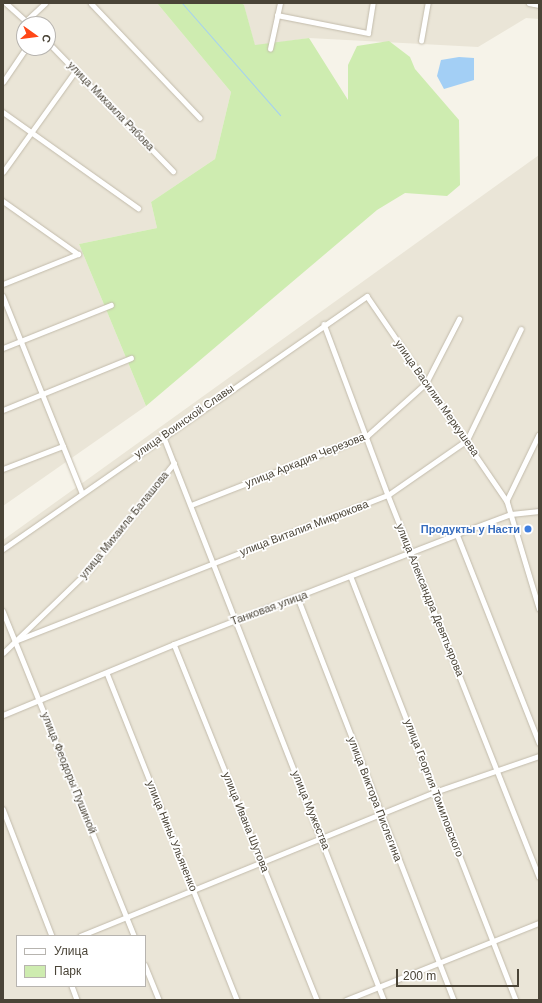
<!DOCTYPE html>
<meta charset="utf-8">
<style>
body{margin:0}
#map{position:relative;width:542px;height:1003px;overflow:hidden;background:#f6f3e9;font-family:Arial,sans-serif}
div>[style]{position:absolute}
.residential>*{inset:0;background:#eae5d7}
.green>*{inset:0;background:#ceecb0}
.water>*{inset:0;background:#a3cff5}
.stream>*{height:1px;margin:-0.5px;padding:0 0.5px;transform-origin:0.5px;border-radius:0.5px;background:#a3cff5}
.roads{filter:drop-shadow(0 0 1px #c2bbab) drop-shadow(0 0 1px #c2bbab)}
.minor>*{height:4.5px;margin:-2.25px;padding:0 2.25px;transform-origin:2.25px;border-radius:2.25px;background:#fff}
.dots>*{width:11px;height:11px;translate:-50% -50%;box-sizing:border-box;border:2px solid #fff;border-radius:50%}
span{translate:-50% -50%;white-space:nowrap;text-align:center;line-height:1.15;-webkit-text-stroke:3.5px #fff;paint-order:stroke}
.street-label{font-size:11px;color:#4a4437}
.shop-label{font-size:11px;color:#366cbe;font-weight:700}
.right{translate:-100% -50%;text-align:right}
.frame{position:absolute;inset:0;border:4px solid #4a4437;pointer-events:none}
.legend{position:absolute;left:16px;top:935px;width:130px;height:52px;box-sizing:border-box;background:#fff;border:1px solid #b7b4af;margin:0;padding:5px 7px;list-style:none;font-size:12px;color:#4a4437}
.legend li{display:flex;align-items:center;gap:8px;height:20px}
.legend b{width:20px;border:1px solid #b7b4af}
.north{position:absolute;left:16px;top:16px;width:40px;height:40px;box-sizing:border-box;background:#fff;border:1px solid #b7b4af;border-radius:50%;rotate:104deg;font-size:11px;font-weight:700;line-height:16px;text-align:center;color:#4a4437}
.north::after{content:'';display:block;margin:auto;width:14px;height:18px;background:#ff4717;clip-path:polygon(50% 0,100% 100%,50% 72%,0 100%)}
.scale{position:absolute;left:396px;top:969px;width:123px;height:18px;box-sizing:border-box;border:2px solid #4a4437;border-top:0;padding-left:5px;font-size:12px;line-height:14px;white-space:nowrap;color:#4a4437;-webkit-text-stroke:3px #fff;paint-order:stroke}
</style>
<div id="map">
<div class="residential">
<i style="clip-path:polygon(evenodd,3px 3px,157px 3px,231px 92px,215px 159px,151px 202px,157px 228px,79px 244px,146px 406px,3px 506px,3px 3px,24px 24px,48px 24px,48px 48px,24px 48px,24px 24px)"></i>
<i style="clip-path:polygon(241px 3px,539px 3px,539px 19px,526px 18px,478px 47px,309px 38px,255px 46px,244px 6px)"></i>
<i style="clip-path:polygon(evenodd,539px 155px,539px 1000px,3px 1000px,3px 540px,539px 155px,17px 936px,145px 936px,145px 986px,17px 986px,17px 936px)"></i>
</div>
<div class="green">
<i style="clip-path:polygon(157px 3px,241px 3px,244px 5px,255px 45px,309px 38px,348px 100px,348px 65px,357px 46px,389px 41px,410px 57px,415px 69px,459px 120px,460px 185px,447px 196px,405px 193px,377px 210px,146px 406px,79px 244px,157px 228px,151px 202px,215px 159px,231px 92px)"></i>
</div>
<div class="water">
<i style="clip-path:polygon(459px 57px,474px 58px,474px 80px,444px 89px,437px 76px,441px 60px)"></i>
</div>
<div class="stream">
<i style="left:182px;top:3px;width:149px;rotate:48.8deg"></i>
</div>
<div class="roads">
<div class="minor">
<i style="left:6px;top:3px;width:31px;rotate:42deg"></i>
<i style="left:91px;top:3px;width:158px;rotate:46.5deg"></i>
<i style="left:529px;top:3px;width:10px;rotate:11deg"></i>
<i style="left:277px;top:15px;width:93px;rotate:11.2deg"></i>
<i style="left:368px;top:33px;width:30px;rotate:-81deg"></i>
<i style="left:26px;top:21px;width:26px;rotate:-43deg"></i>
<i style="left:421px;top:41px;width:39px;rotate:-80deg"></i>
<i style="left:48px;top:42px;width:180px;rotate:45.9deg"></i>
<i style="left:270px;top:49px;width:47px;rotate:-77.7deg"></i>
<i style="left:3px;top:82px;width:41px;rotate:-55.9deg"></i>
<i style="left:3px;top:112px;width:166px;rotate:35.4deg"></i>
<i style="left:3px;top:172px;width:125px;rotate:-54.4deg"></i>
<i style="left:3px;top:201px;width:92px;rotate:35.2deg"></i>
<i style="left:3px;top:284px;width:81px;rotate:-21.8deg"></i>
<i style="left:3px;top:296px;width:212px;rotate:68.1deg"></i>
<i style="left:324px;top:324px;width:183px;rotate:69.5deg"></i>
<i style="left:388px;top:495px;width:410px;rotate:68.4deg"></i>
<i style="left:3px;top:348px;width:116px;rotate:-21.7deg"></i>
<i style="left:3px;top:410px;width:138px;rotate:-22.1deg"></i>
<i style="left:163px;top:435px;width:607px;rotate:68.64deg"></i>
<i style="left:539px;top:435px;width:73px;rotate:115.9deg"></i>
<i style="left:507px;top:501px;width:112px;rotate:73.3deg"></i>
<i style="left:3px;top:469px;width:64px;rotate:-21deg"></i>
<i style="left:191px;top:505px;width:189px;rotate:-21.4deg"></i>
<i style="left:367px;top:436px;width:79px;rotate:-41.9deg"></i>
<i style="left:426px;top:383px;width:72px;rotate:-62.7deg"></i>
<i style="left:457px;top:534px;width:224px;rotate:68.5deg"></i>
<i style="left:3px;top:549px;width:443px;rotate:-34.8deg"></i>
<i style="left:367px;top:296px;width:248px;rotate:55.7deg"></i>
<i style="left:351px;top:577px;width:454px;rotate:68.7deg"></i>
<i style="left:298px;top:598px;width:431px;rotate:68.8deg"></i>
<i style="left:3px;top:611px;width:350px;rotate:68deg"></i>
<i style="left:15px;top:641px;width:401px;rotate:-21.4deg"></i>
<i style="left:388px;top:495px;width:96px;rotate:-34.8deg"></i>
<i style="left:467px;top:440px;width:123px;rotate:-64.1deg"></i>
<i style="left:174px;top:644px;width:384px;rotate:68.1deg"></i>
<i style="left:3px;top:653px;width:121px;rotate:-44deg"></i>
<i style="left:90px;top:569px;width:135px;rotate:-51.6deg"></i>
<i style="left:107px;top:673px;width:352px;rotate:68.3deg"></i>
<i style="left:3px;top:715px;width:185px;rotate:-22.5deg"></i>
<i style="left:174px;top:644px;width:304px;rotate:-21.2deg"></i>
<i style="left:457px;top:534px;width:58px;rotate:-20.3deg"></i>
<i style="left:511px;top:514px;width:28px;rotate:-6deg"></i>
<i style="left:3px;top:809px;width:136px;rotate:68.9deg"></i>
<i style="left:80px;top:936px;width:383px;rotate:-22.1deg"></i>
<i style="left:435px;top:792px;width:110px;rotate:-19.1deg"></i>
<i style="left:145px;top:965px;width:38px;rotate:68deg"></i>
<i style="left:72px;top:986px;width:15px;rotate:70deg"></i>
<i style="left:346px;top:1000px;width:208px;rotate:-21.8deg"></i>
</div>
</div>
<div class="dots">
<i style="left:528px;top:529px;background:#3f7fe0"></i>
</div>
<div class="street-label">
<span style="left:111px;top:106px;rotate:46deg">улица Михаила Рябова</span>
<span style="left:437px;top:398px;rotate:55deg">улица Василия Меркушева</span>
<span style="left:184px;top:421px;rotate:-35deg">улица Воинской Славы</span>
<span style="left:305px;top:460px;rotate:-22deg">улица Аркадия Черезова</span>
<span style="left:124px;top:525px;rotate:-51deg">улица Михаила Балашова</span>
<span style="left:304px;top:528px;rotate:-21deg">улица Виталия Микрюкова</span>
<span style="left:430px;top:600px;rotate:68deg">улица Александра Девятьярова</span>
<span style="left:269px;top:608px;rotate:-20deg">Танковая улица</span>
<span style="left:69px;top:773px;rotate:68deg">улица Феодоры Пушиной</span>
<span style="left:434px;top:788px;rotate:69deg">улица Георгия Томиловского</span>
<span style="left:375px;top:799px;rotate:69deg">улица Виктора Пислегина</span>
<span style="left:311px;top:810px;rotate:68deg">улица Мужества</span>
<span style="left:246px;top:822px;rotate:68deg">улица Ивана Шутова</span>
<span style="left:172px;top:836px;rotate:68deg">улица Нины Ульяненко</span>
</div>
<div class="shop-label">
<span class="right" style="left:520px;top:529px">Продукты у Насти</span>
</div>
<div class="frame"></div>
<ul class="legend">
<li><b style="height:5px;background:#fff"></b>Улица</li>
<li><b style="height:11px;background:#ceecb0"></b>Парк</li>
</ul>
<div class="north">С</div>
<div class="scale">200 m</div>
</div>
